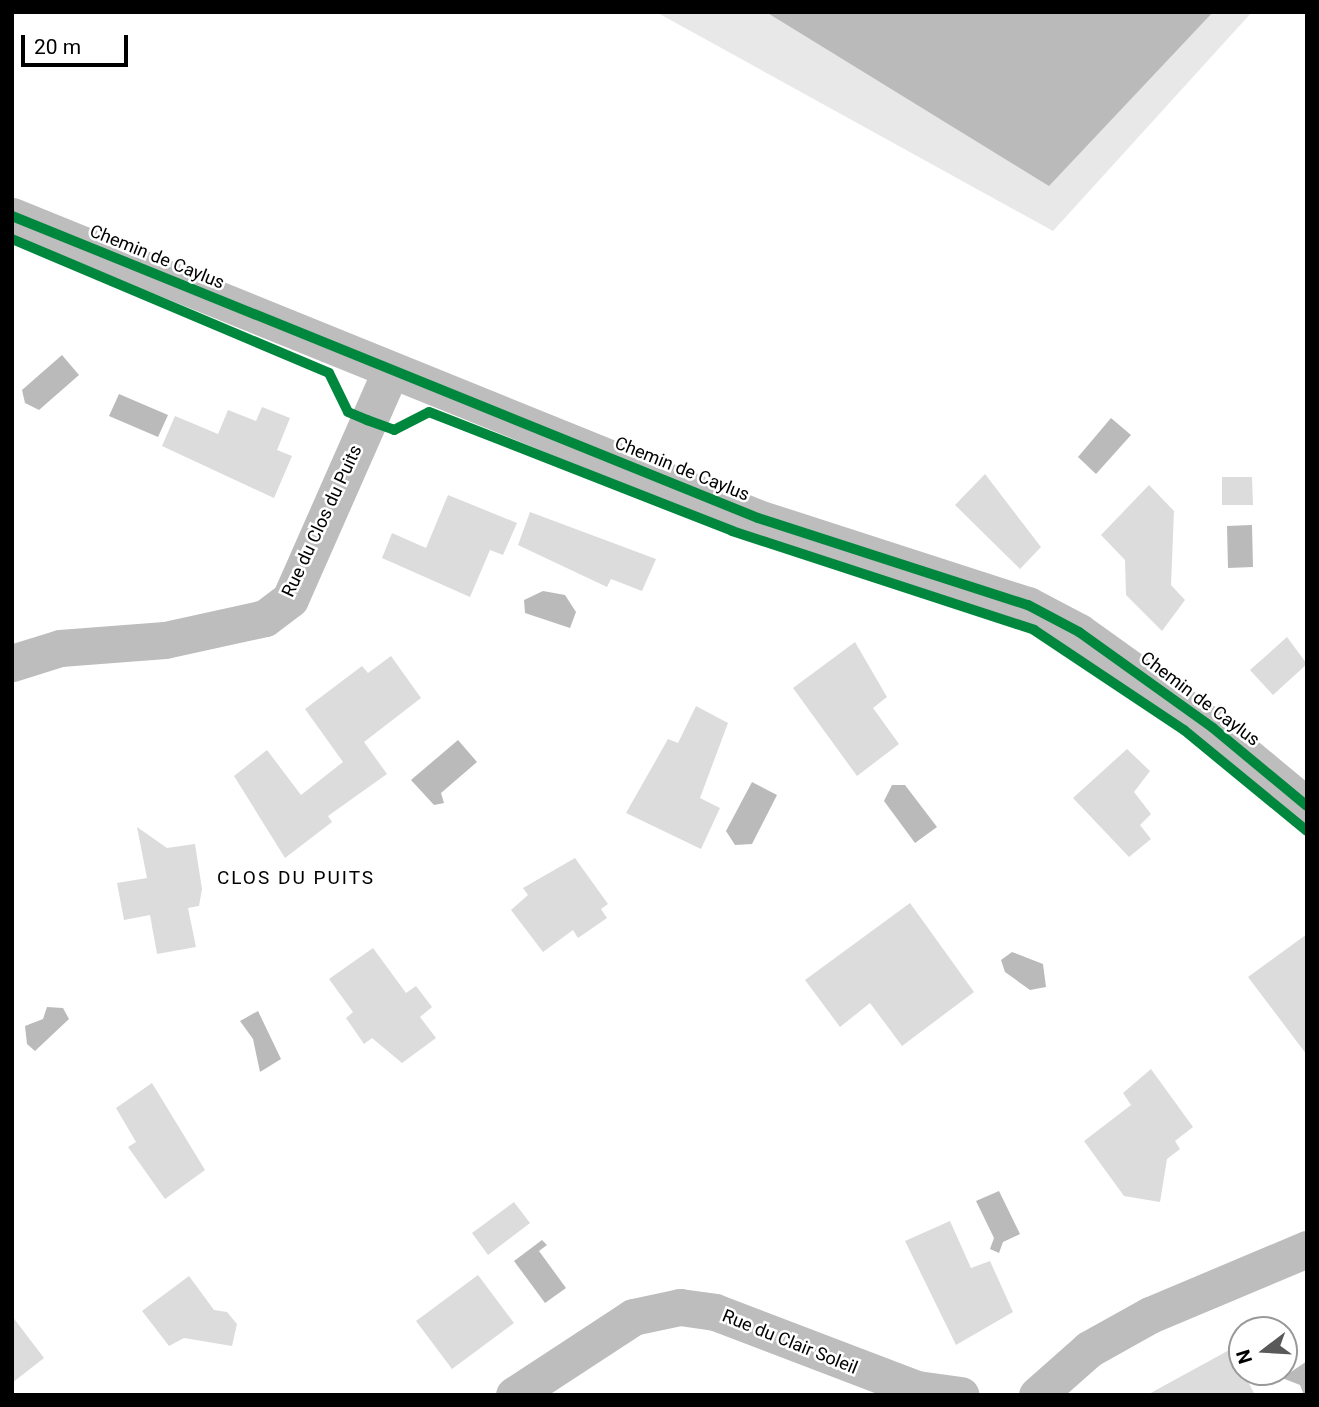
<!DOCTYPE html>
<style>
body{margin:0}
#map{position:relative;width:1319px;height:1407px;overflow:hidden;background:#fff;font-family:Roboto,sans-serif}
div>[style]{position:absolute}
.green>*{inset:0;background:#e8e8e8}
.water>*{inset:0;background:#bababa}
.building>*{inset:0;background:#dcdcdc}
.minor>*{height:37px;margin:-18.5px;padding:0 18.5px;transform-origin:18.5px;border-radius:18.5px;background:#bdbdbd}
.cycleway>*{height:10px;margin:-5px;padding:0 5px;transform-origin:5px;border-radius:5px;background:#00873e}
span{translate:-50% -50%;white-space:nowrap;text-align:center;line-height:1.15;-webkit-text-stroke:5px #fff;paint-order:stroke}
.street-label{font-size:18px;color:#000}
.neighbourhood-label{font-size:19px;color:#000;letter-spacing:2px}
.frame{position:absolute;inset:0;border:14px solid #000;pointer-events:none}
.north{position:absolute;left:1228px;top:1316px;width:70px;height:70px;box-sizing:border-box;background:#fff;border:2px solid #999;border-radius:50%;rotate:253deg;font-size:19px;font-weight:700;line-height:28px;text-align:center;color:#000}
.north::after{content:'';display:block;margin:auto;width:24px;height:32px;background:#595959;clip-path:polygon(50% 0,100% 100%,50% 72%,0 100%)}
.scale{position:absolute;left:21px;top:35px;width:107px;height:32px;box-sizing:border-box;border:4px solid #000;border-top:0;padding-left:9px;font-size:21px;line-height:24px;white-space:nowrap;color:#000;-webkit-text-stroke:5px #fff;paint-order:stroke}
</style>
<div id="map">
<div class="green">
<i style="clip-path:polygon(656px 12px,1252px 12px,1053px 231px)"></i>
</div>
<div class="water">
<i style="clip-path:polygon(766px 12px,1213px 12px,1049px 186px)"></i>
<i style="clip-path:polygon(62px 355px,79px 375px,39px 410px,25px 403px,22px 390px)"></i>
<i style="clip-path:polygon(119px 394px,168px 415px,158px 437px,109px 416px)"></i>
<i style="clip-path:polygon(1111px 418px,1131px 435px,1096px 474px,1078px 457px)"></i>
<i style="clip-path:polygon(1252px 525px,1253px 567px,1228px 568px,1227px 526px)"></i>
<i style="clip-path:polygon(543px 591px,565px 595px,576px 612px,570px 628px,525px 613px,524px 600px)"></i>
<i style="clip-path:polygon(458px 740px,477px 762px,441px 793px,444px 803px,434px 805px,411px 780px)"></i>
<i style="clip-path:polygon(752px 782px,777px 795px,752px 844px,735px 845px,726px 831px)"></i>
<i style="clip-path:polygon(892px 785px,905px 785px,937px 827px,915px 843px,884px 801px)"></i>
<i style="clip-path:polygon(1012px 952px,1043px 964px,1046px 987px,1030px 990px,1005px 972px,1001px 960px)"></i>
<i style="clip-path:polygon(47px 1007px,63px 1008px,69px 1019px,35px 1051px,27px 1044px,25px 1026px,43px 1019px)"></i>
<i style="clip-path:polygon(258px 1011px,281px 1059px,260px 1072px,253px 1039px,240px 1021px)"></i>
<i style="clip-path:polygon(999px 1191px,1020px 1234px,1003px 1242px,999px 1253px,990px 1249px,994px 1238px,976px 1201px)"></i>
<i style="clip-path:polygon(542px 1240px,547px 1245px,539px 1251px,566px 1288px,545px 1303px,514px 1261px)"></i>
<i style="clip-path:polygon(1307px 1361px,1307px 1395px,1304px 1395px,1300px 1385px,1282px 1378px)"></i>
</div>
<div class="building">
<i style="clip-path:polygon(262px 407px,290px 418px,277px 450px,292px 456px,274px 498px,162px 446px,175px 416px,218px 434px,228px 410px,256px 421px)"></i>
<i style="clip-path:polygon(985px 474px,1041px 547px,1020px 569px,955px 505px)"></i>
<i style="clip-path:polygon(1222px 477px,1252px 477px,1253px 505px,1222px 505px)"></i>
<i style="clip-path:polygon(1149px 485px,1174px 511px,1171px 585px,1185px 600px,1162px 631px,1126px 595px,1125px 560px,1101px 535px)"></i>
<i style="clip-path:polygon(448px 495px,517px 523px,503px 555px,490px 550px,470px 597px,382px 558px,392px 533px,426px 548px)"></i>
<i style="clip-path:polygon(530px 512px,656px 559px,642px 591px,611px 579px,607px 587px,518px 545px)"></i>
<i style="clip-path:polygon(1287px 637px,1307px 664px,1273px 695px,1250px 670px)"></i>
<i style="clip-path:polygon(855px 642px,887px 697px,873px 708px,899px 744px,857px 776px,793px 688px)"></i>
<i style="clip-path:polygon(391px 656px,421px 698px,364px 742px,387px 774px,328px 816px,332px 822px,285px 858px,234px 776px,267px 750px,301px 795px,343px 762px,305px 709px,362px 666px,368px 673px)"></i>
<i style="clip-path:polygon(696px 706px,728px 723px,700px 798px,720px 808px,701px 849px,626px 813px,668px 739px,678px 743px)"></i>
<i style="clip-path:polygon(1127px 749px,1150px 771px,1134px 792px,1151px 814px,1140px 825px,1151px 839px,1129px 857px,1073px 798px)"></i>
<i style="clip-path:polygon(137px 827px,167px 848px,195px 844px,202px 889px,199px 906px,188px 908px,196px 947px,157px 954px,150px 915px,124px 920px,117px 883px,147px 878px)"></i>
<i style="clip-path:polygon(575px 858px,608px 904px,601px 909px,607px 918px,578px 938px,573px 930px,543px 952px,511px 910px,528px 895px,523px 888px)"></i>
<i style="clip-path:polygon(910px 903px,974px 992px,902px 1046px,870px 1003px,840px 1027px,805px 980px)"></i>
<i style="clip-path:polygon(1307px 934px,1307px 1055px,1248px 977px)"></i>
<i style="clip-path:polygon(373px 948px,406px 993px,416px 986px,432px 1007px,420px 1017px,436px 1038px,402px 1063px,372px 1038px,364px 1044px,346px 1018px,353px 1012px,329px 979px)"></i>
<i style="clip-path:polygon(1151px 1069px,1193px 1127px,1175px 1141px,1180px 1149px,1167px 1159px,1160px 1202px,1124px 1196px,1084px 1141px,1131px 1105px,1123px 1093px)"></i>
<i style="clip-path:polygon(152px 1083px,205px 1170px,165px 1199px,128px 1147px,136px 1142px,116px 1108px)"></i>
<i style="clip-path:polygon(514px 1202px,530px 1223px,488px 1255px,472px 1233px)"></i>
<i style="clip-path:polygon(950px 1221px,971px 1268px,990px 1261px,1013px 1312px,956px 1345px,905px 1241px)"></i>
<i style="clip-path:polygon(478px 1275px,514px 1323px,452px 1369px,416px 1321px)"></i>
<i style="clip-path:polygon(189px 1276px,214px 1310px,227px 1312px,237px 1324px,232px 1346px,184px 1338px,169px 1346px,142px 1311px)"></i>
<i style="clip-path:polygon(12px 1316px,44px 1358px,12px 1383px)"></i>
<i style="clip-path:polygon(1231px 1349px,1255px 1395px,1147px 1395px,1211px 1360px)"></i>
</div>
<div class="minor">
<i style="left:12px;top:216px;width:805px;rotate:22.04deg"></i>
<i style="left:758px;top:518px;width:284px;rotate:17.9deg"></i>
<i style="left:1028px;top:605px;width:58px;rotate:27.9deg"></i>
<i style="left:1079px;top:632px;width:165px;rotate:35.6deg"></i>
<i style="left:1213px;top:728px;width:122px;rotate:39.7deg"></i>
<i style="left:12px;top:663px;width:50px;rotate:-17.4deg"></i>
<i style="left:60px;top:648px;width:105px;rotate:-4.4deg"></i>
<i style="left:165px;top:640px;width:102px;rotate:-12.4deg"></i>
<i style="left:265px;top:618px;width:31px;rotate:-37deg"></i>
<i style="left:290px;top:599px;width:248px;rotate:-66.2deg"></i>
<i style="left:514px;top:1395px;width:142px;rotate:-33.2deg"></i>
<i style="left:633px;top:1317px;width:48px;rotate:-12deg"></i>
<i style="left:680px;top:1307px;width:35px;rotate:8deg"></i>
<i style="left:715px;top:1312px;width:216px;rotate:20.9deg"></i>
<i style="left:917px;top:1389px;width:44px;rotate:7.8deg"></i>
<i style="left:1037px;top:1395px;width:69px;rotate:-41.5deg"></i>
<i style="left:1089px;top:1349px;width:70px;rotate:-29.1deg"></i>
<i style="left:1150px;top:1315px;width:170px;rotate:-22.8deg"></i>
</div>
<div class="cycleway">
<i style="left:12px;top:216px;width:805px;rotate:22.04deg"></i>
<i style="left:758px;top:518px;width:284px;rotate:17.9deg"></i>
<i style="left:1028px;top:605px;width:58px;rotate:27.9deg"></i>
<i style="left:1079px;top:632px;width:165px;rotate:35.6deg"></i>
<i style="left:1213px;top:728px;width:122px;rotate:39.7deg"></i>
<i style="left:12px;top:239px;width:344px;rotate:22.9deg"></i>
<i style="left:329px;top:373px;width:43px;rotate:64deg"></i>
<i style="left:348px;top:412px;width:21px;rotate:23deg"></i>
<i style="left:367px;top:420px;width:29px;rotate:20deg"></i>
<i style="left:394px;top:430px;width:39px;rotate:-27deg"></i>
<i style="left:429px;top:412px;width:326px;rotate:21.4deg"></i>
<i style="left:732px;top:531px;width:318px;rotate:18.1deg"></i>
<i style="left:1034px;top:630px;width:180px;rotate:33.7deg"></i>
<i style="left:1184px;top:730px;width:159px;rotate:39.4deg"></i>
</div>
<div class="street-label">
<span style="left:157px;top:257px;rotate:22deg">Chemin de Caylus</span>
<span style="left:682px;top:469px;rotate:22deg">Chemin de Caylus</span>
<span style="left:322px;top:521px;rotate:-65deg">Rue du Clos du Puits</span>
<span style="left:1200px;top:699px;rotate:37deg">Chemin de Caylus</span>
<span style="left:790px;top:1342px;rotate:22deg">Rue du Clair Soleil</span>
</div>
<div class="neighbourhood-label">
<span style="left:296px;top:878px">CLOS DU PUITS</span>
</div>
<div class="frame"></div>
<div class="north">N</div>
<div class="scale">20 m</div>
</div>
